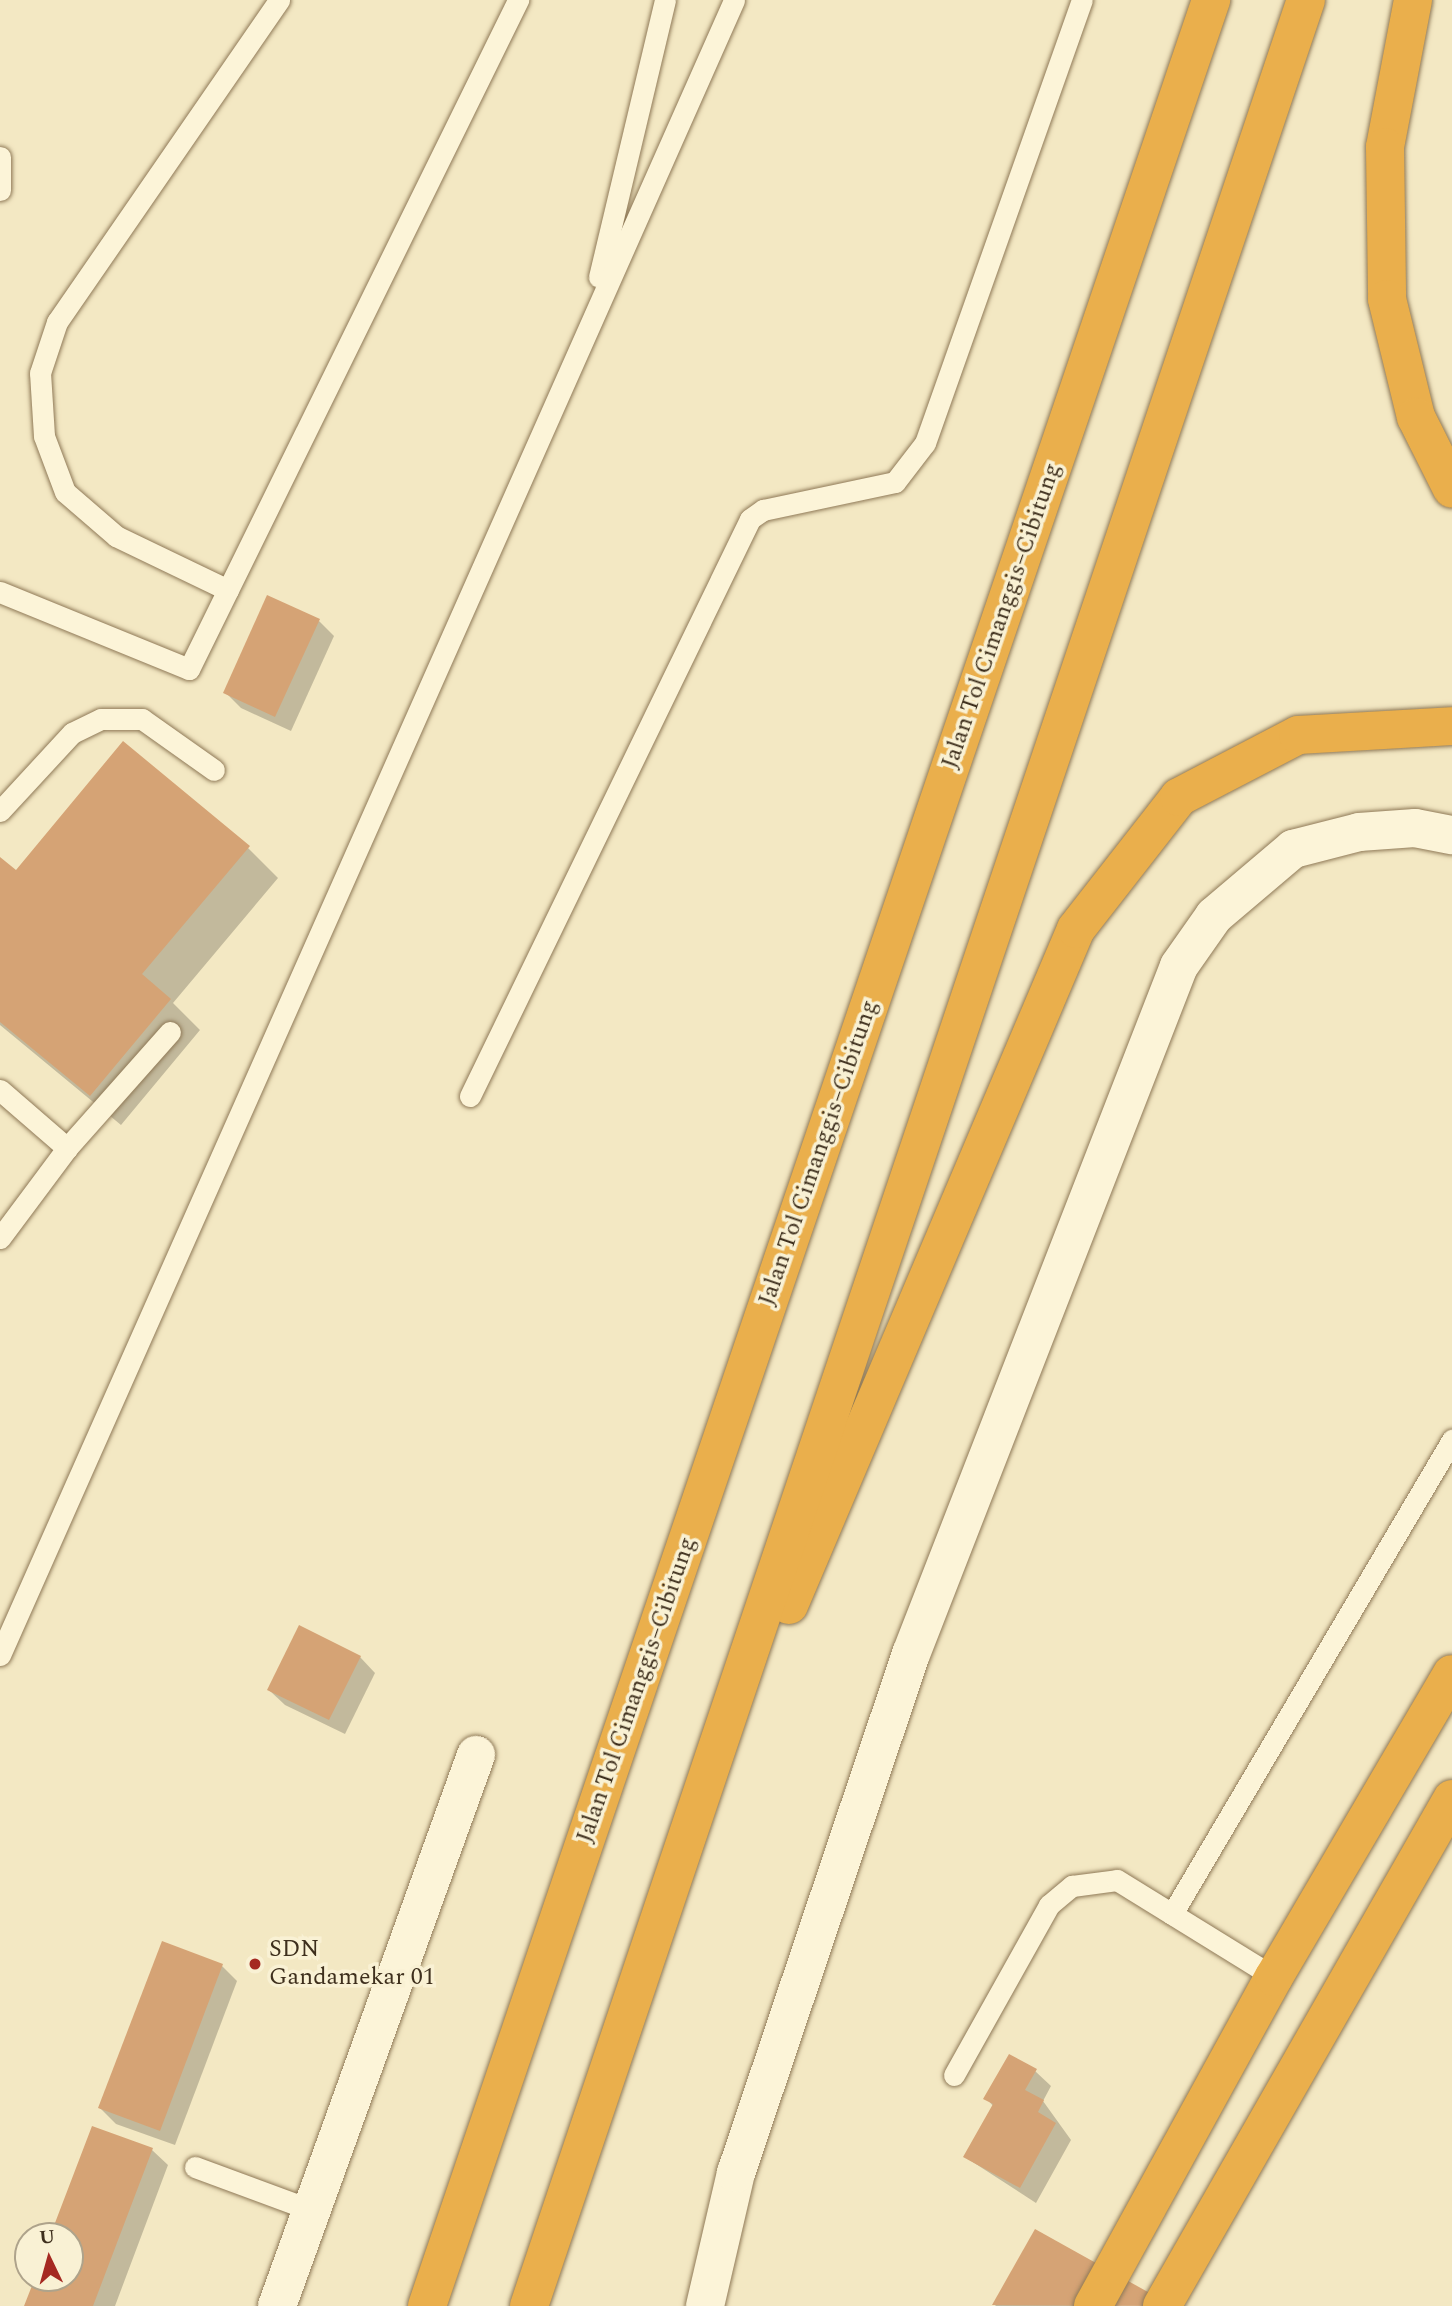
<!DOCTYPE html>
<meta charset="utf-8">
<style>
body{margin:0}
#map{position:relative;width:1452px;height:2306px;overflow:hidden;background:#f3e8c3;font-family:Spectral,serif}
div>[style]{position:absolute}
.shadow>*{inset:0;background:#0003}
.building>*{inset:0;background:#d5a375}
.roads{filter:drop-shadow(0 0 2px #8f7957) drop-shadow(0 0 2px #8f7957)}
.service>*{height:21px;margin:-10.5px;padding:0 10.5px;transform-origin:10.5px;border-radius:10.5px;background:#fcf4d8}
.minor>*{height:38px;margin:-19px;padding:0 19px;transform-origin:19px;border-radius:19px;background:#fcf4d8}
.motorway>*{height:38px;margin:-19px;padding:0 19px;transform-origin:19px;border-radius:19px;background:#eaaf4c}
.dots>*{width:19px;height:19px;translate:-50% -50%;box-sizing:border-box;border:4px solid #f9f1d4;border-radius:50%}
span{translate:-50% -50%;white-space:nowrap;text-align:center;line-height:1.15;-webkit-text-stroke:7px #f9f1d4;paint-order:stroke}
.street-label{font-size:24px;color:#3e2f1d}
.poi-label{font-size:24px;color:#3e2f1d}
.left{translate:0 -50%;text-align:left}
.north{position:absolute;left:14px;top:2222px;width:70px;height:70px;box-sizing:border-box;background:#f9f1d4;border:2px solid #aea38b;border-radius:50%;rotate:355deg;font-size:19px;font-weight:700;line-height:28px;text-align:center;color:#3e2f1d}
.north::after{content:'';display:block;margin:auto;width:24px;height:32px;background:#a52921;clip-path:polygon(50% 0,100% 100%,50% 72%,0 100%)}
</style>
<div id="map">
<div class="shadow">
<i style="clip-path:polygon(319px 621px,334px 636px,291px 731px,241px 708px,225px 692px)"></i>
<i style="clip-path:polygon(248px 848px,278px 878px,173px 1003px,200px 1030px,121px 1125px,0 1025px,0 860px,16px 872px)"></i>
<i style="clip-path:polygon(360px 1657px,375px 1673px,345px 1734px,285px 1705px,269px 1690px)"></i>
<i style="clip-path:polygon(222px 1966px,237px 1981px,175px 2145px,116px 2124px,100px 2108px)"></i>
<i style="clip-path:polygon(1035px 2071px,1051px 2086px,1043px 2101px,1071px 2140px,1036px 2203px,965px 2157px,994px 2107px,986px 2098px)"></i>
<i style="clip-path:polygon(152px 2150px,168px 2165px,115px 2306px,26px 2306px,36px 2278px,70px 2278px,70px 2236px,52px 2236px)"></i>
<i style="clip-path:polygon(994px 2304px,1169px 2306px,996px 2306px)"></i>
</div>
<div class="building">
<i style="clip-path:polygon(267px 595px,320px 619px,275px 717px,223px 693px)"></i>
<i style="clip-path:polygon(123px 741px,250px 846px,142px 974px,171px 999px,90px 1096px,0 1022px,0 857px,16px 870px)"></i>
<i style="clip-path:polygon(299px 1625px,361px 1656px,329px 1720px,267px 1690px)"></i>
<i style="clip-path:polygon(162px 1941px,223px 1964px,160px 2131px,98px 2108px)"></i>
<i style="clip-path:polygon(1009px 2054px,1037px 2069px,1025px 2090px,1044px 2100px,1038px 2112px,1056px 2123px,1020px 2188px,963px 2157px,993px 2104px,983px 2099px)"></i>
<i style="clip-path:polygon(92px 2126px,153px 2148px,93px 2306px,24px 2306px,35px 2278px,70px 2278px,70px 2236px,50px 2236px)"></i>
<i style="clip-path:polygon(1035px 2229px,1173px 2306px,992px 2305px)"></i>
</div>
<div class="roads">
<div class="service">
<i style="left:0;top:157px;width:33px;rotate:90deg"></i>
<i style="left:599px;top:277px;width:285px;rotate:-76.6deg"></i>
<i style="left:228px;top:590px;width:124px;rotate:-154.3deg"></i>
<i style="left:116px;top:536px;width:67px;rotate:-139.2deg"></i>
<i style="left:65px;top:492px;width:60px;rotate:-110.6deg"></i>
<i style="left:44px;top:436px;width:63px;rotate:-93.6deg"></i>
<i style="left:40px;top:373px;width:54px;rotate:-71.6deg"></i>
<i style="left:57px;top:322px;width:391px;rotate:-55.4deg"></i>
<i style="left:0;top:592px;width:204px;rotate:22.2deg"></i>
<i style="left:189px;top:669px;width:746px;rotate:-63.81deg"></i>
<i style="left:0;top:811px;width:106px;rotate:-47.3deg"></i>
<i style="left:72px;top:733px;width:32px;rotate:-26deg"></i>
<i style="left:101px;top:719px;width:41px"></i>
<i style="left:142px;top:719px;width:88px;rotate:35.3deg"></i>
<i style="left:0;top:1090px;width:89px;rotate:40.9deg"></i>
<i style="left:470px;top:1096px;width:641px;rotate:-64.11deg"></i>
<i style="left:750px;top:519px;width:16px;rotate:-35deg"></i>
<i style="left:763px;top:510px;width:135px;rotate:-12deg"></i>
<i style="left:895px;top:482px;width:49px;rotate:-52.4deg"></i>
<i style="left:925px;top:443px;width:470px;rotate:-70.5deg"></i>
<i style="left:0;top:1238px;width:112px;rotate:-53.3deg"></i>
<i style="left:67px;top:1148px;width:155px;rotate:-48.4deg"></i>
<i style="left:0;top:1655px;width:1810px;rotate:-66.08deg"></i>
<i style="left:1172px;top:1914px;width:551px;rotate:-59.43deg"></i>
<i style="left:954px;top:2075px;width:195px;rotate:-60.8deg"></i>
<i style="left:1049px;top:1905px;width:30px;rotate:-40deg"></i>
<i style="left:1072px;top:1886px;width:45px;rotate:-7.6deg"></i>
<i style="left:1117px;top:1880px;width:185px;rotate:31.7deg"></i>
<i style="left:195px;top:2167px;width:124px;rotate:20.3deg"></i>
</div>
<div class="minor">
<i style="left:277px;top:2306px;width:586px;rotate:-70.14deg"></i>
<i style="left:705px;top:2306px;width:137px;rotate:-76.9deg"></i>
<i style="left:736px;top:2173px;width:548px;rotate:-71.37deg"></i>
<i style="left:911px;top:1654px;width:738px;rotate:-68.72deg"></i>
<i style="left:1179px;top:966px;width:61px;rotate:-55deg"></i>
<i style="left:1214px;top:916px;width:104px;rotate:-40.3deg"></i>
<i style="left:1293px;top:849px;width:68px;rotate:-14.4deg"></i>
<i style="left:1359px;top:832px;width:56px;rotate:-4.1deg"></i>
<i style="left:1415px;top:828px;width:38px;rotate:11deg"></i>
</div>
<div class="motorway">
<i style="left:1413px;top:0;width:150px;rotate:100.8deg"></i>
<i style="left:1385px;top:147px;width:152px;rotate:89.2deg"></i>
<i style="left:1387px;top:299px;width:122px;rotate:76.2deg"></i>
<i style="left:1416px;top:417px;width:80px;rotate:63.4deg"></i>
<i style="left:789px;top:1605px;width:734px;rotate:-67deg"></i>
<i style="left:1076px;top:929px;width:167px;rotate:-52deg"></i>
<i style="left:1179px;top:797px;width:134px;rotate:-27.5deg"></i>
<i style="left:1298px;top:735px;width:154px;rotate:-3.3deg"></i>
<i style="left:427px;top:2306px;width:2436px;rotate:-71.22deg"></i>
<i style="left:529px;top:2306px;width:2433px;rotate:-71.38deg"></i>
<i style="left:1093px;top:2306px;width:376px;rotate:-61.2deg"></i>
<i style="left:1274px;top:1977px;width:351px;rotate:-59.6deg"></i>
<i style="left:1162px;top:2306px;width:584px;rotate:-60.23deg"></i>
</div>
</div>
<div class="dots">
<i style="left:255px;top:1964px;background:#a52921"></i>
</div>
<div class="street-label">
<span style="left:1002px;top:616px;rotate:-71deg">Jalan Tol Cimanggis–Cibitung</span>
<span style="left:819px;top:1153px;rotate:-71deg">Jalan Tol Cimanggis–Cibitung</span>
<span style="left:637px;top:1690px;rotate:-71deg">Jalan Tol Cimanggis–Cibitung</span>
</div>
<div class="poi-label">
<span class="left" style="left:269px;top:1964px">SDN<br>Gandamekar 01</span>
</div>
<div class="north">U</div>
</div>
